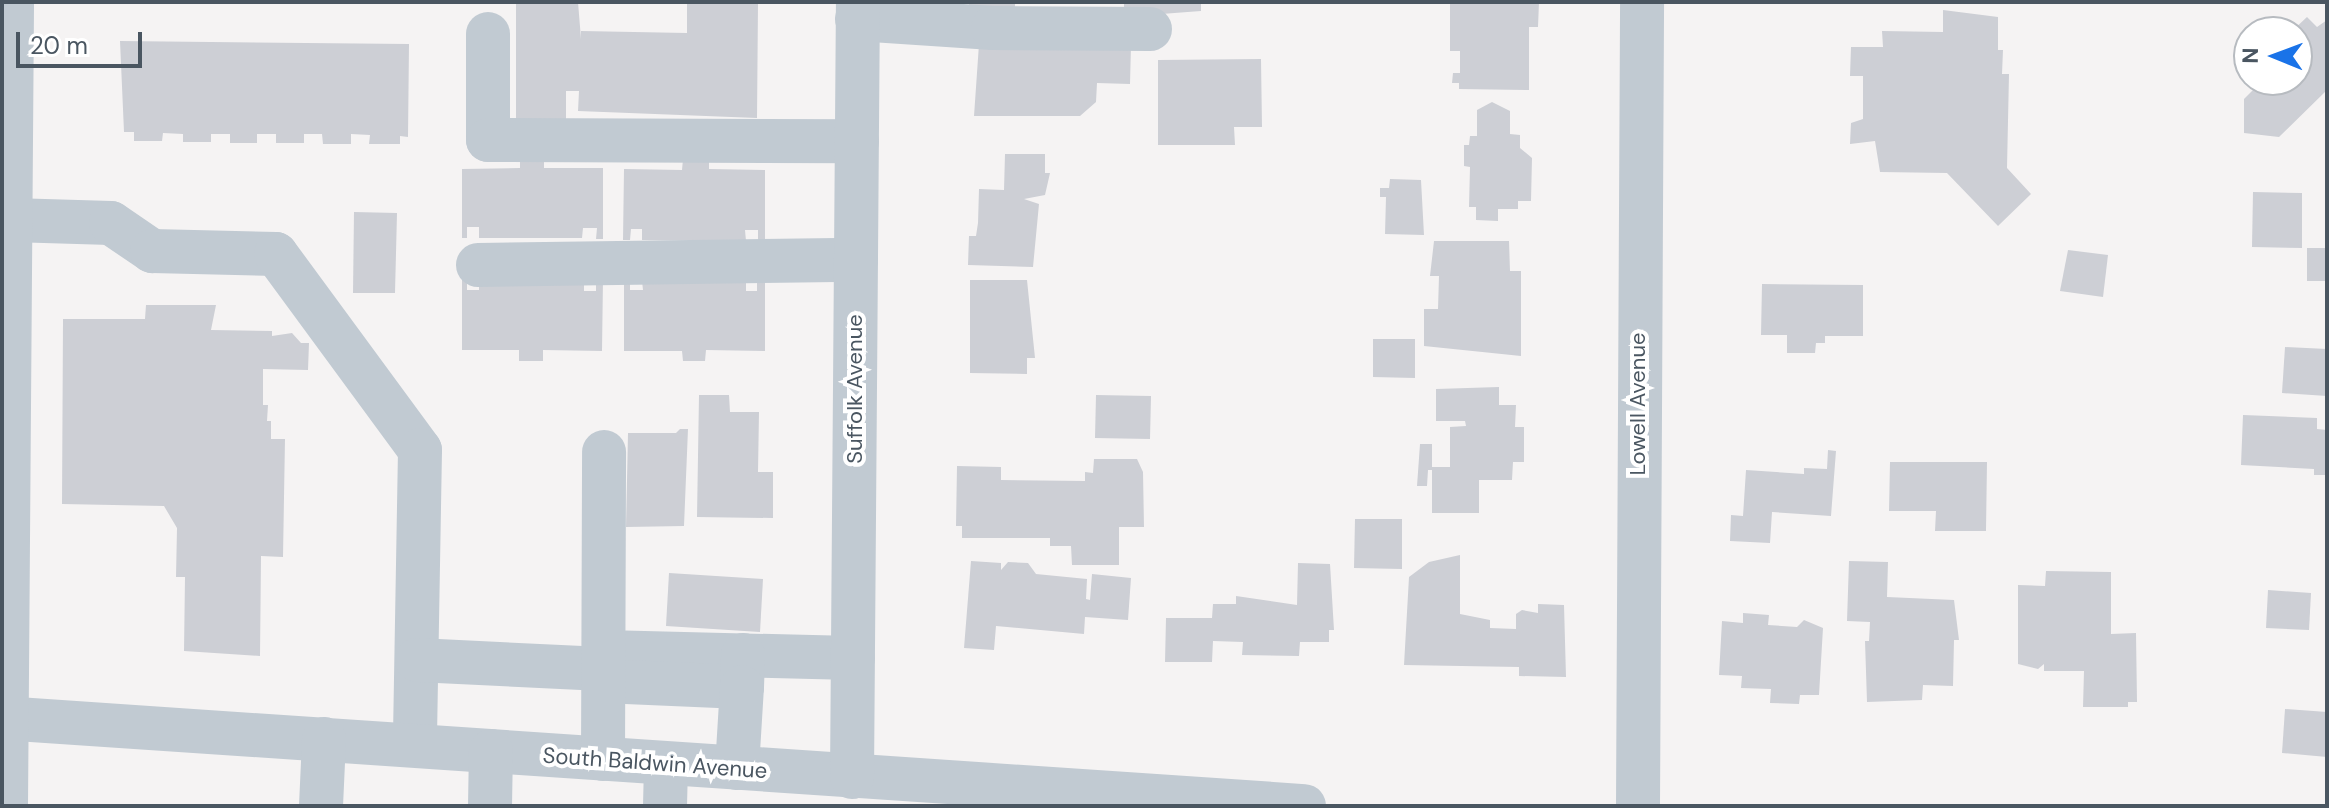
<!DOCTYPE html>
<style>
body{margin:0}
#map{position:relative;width:2329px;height:808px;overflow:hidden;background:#f5f3f3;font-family:"DM Sans",sans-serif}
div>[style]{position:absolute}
.building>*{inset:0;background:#cdcfd5}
.minor>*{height:44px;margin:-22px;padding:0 22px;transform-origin:22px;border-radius:22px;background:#c1cad2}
span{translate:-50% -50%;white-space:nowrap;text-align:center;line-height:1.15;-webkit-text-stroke:8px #fff;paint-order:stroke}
.street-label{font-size:22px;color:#4a5661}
.frame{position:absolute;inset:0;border:4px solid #4a5661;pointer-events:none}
.north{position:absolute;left:2233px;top:16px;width:80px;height:80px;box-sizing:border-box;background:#fff;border:2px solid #b7bbc0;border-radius:50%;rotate:271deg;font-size:22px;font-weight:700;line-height:32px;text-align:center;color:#4a5661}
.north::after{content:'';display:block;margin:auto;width:28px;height:36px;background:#1a73e8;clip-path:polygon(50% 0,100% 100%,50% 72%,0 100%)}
.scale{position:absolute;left:16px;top:32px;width:126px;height:36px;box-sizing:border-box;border:4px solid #4a5661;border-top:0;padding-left:10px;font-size:24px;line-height:28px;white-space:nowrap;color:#4a5661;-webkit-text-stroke:6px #fff;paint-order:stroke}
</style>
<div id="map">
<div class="building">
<i style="clip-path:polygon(516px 2px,578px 2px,581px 39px,581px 31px,687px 33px,687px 3px,758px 4px,757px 118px,578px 111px,579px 91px,566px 91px,566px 128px,516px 128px)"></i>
<i style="clip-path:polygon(969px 2px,1015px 2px,1015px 11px,969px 11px)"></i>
<i style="clip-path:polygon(1124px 2px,1201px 2px,1201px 11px,1148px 15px,1124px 10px)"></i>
<i style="clip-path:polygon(1450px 2px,1539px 2px,1538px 27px,1529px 27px,1529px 90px,1459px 89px,1459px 83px,1452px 83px,1453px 73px,1460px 73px,1460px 51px,1450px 51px)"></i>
<i style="clip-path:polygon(1943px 10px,1998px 17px,1998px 50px,2003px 50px,2002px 74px,2009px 74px,2007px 168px,2031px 194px,1998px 226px,1947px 173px,1880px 172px,1875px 141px,1850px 144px,1851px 123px,1863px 119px,1863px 76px,1850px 76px,1851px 47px,1883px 47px,1882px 31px,1943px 32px)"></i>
<i style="clip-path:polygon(2307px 17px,2317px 27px,2327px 20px,2327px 90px,2279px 137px,2244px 133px,2244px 99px,2263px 80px,2297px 80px,2297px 32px,2291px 32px)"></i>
<i style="clip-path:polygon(120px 41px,409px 44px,408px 137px,400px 136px,400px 144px,369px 144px,370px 135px,351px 134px,351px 144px,323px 144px,322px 134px,304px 134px,304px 143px,276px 143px,276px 134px,257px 134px,257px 143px,230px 143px,230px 134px,211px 134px,211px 142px,183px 142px,183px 134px,163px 133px,162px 141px,134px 141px,134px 132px,124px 132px)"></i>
<i style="clip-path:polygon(979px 44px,1131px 45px,1130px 84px,1097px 83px,1096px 102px,1080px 116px,974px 116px)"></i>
<i style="clip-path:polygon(1261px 59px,1262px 127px,1234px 127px,1235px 145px,1158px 145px,1158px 60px)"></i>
<i style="clip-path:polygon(1492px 102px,1510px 111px,1510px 134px,1520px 135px,1520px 148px,1532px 158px,1531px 201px,1518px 201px,1518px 209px,1498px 209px,1498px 221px,1476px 220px,1476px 207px,1469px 207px,1470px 167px,1464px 166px,1464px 145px,1469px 145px,1470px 136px,1477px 136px,1477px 110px)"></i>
<i style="clip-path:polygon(1005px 154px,1045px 154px,1045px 173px,1050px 173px,1045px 195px,1024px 199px,1039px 204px,1033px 267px,968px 265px,969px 236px,976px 236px,978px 223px,979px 189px,1004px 190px)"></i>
<i style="clip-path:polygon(520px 157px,544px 157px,544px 168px,603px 168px,603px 239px,596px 239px,597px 228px,583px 228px,582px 238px,479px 238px,479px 227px,467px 227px,467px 238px,462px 238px,462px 169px,520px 168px)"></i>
<i style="clip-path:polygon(683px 159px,709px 159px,709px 169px,765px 170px,765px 240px,758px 240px,758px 230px,745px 230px,746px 241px,642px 240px,642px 229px,631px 229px,630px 240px,623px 240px,624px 169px,682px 170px)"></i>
<i style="clip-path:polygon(1390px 179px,1421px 180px,1424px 235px,1385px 234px,1386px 197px,1380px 197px,1380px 188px,1389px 188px)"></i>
<i style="clip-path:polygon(2253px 192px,2302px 193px,2302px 248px,2252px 247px)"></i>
<i style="clip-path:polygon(354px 212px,397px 213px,395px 293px,353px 293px)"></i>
<i style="clip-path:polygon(1434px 241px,1509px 241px,1510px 271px,1521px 271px,1521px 356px,1424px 346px,1424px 309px,1438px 309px,1439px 276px,1430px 276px)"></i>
<i style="clip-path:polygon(2307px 248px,2327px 248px,2327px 281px,2307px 281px)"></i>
<i style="clip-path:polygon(2068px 250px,2108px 255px,2103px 297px,2060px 291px)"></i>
<i style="clip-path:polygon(462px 278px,467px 278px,467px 290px,479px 290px,479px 279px,584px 280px,584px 291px,596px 291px,596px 280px,603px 279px,602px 351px,543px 350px,543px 361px,519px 361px,519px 350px,462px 350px)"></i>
<i style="clip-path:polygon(624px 280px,630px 280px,630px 290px,643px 290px,642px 281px,746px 282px,746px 291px,757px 291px,757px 281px,765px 281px,765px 351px,706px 350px,705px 361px,683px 361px,682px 351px,624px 351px)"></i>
<i style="clip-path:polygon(970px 280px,1027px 280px,1035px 358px,1027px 358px,1027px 374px,970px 373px)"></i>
<i style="clip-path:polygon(1762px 284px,1863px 285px,1863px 336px,1825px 336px,1825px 343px,1816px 343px,1815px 353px,1787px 353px,1787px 335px,1761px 335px)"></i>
<i style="clip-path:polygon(146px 305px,216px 305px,211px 330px,272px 331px,272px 336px,292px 333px,301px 343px,309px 343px,308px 370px,263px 369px,263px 405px,268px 405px,267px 421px,271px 421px,271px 439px,285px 439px,283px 557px,261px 556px,260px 656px,184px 651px,185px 577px,176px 577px,177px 528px,164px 506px,62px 504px,63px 319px,145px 319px)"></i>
<i style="clip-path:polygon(1373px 339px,1415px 339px,1415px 378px,1373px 377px)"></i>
<i style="clip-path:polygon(2285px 347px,2327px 349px,2327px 396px,2282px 393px)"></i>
<i style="clip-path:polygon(1499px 387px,1499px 405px,1516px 405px,1515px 427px,1524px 427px,1524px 462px,1513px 462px,1512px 480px,1479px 480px,1479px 513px,1432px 513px,1432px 470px,1428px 470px,1427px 486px,1417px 486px,1420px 444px,1432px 444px,1432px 467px,1450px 467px,1450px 427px,1466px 426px,1465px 421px,1436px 421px,1436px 389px)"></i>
<i style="clip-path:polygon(699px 395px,729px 395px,730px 412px,759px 412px,758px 472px,773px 472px,773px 518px,697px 517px)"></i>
<i style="clip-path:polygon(1096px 395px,1151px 396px,1150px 439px,1095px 438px)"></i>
<i style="clip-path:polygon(2243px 415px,2317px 418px,2317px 429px,2327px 430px,2327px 475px,2314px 475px,2314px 469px,2241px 465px)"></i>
<i style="clip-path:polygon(680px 429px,688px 429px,684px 526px,626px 527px,628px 433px,676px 433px)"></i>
<i style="clip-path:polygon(1828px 450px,1836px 451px,1831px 516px,1772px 512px,1770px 543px,1730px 541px,1731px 515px,1743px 516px,1746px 470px,1804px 474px,1804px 468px,1827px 469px)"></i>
<i style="clip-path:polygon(1094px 459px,1137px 459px,1143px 472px,1144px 527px,1119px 527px,1119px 565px,1072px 565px,1071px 546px,1050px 546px,1050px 538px,962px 538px,962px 526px,956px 526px,957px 466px,1001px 467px,1001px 480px,1085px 481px,1085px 472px,1093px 473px)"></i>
<i style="clip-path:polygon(1890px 462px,1987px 462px,1986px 531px,1935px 531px,1936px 511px,1889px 511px)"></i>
<i style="clip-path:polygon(1355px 519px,1402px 519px,1402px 569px,1354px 568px)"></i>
<i style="clip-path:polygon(1460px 555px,1460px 614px,1490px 620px,1490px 628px,1516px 629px,1516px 614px,1522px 610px,1538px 613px,1538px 604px,1564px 605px,1566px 677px,1519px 676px,1519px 667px,1404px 665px,1409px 577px,1429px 562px)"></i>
<i style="clip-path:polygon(971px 561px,1001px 563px,1001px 570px,1008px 562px,1028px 563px,1036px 574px,1087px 579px,1086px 599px,1090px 600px,1092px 574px,1131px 578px,1128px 620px,1085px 617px,1084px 634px,996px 626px,994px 650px,964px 648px)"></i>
<i style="clip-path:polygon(1849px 561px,1888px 562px,1887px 597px,1954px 600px,1959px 640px,1954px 640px,1953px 686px,1923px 685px,1922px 700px,1867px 702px,1865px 641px,1869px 641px,1870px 622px,1847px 621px)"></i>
<i style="clip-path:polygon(1298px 563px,1330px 564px,1334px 630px,1329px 630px,1329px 642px,1300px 642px,1299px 656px,1242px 655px,1243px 642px,1213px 641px,1212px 662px,1165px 662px,1166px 618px,1212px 618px,1213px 604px,1236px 604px,1236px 596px,1297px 605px)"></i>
<i style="clip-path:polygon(2046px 571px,2111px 572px,2111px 634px,2136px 633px,2137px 702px,2128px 702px,2128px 707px,2083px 707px,2084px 671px,2044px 671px,2044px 664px,2038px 669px,2018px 664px,2018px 585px,2045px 586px)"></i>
<i style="clip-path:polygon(669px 573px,763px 579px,760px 632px,666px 626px)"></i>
<i style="clip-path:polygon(2268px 590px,2311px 593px,2309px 630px,2266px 628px)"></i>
<i style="clip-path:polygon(1743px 613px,1769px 615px,1768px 625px,1797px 627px,1804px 620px,1823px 628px,1819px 695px,1800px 695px,1799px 704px,1770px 703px,1771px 689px,1741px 688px,1742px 676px,1719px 675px,1722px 621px,1743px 623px)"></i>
<i style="clip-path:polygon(2285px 709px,2327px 712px,2327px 757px,2282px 753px)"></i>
</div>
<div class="minor">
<i style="left:857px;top:19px;width:136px;rotate:3.8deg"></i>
<i style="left:993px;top:28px;width:157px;rotate:0.4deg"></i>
<i style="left:488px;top:34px;width:106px;rotate:90deg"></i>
<i style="left:488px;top:140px;width:369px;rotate:0.2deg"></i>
<i style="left:11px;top:220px;width:100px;rotate:1.7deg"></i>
<i style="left:111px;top:223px;width:50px;rotate:34.3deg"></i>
<i style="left:152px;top:251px;width:124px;rotate:1.4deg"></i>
<i style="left:276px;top:254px;width:243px;rotate:53.7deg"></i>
<i style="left:420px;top:450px;width:295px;rotate:91deg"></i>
<i style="left:478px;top:265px;width:378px;rotate:-0.8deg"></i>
<i style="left:604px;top:652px;width:249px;rotate:1.4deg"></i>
<i style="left:417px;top:660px;width:186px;rotate:2.8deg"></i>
<i style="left:626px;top:682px;width:116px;rotate:2.5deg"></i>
<i style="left:742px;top:687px;width:32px;rotate:-88deg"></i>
<i style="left:2px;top:718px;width:1305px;rotate:3.87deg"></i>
<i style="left:603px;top:759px;width:307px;rotate:-89.8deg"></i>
<i style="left:737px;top:768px;width:81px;rotate:-86.5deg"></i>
<i style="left:852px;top:777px;width:775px;rotate:-89.56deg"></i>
<i style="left:6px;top:806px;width:804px;rotate:-89.57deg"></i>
<i style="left:321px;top:806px;width:67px;rotate:-87.4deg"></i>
<i style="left:490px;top:806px;width:55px;rotate:-89deg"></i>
<i style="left:665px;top:806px;width:42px;rotate:-88.6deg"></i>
<i style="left:1638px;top:806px;width:804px;rotate:-89.71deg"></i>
</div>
<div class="street-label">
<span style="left:855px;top:389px;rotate:-90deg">Suffolk Avenue</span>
<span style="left:1638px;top:404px;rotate:-90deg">Lowell Avenue</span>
<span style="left:655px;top:763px;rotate:4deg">South Baldwin Avenue</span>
</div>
<div class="frame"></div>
<div class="north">N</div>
<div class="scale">20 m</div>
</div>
